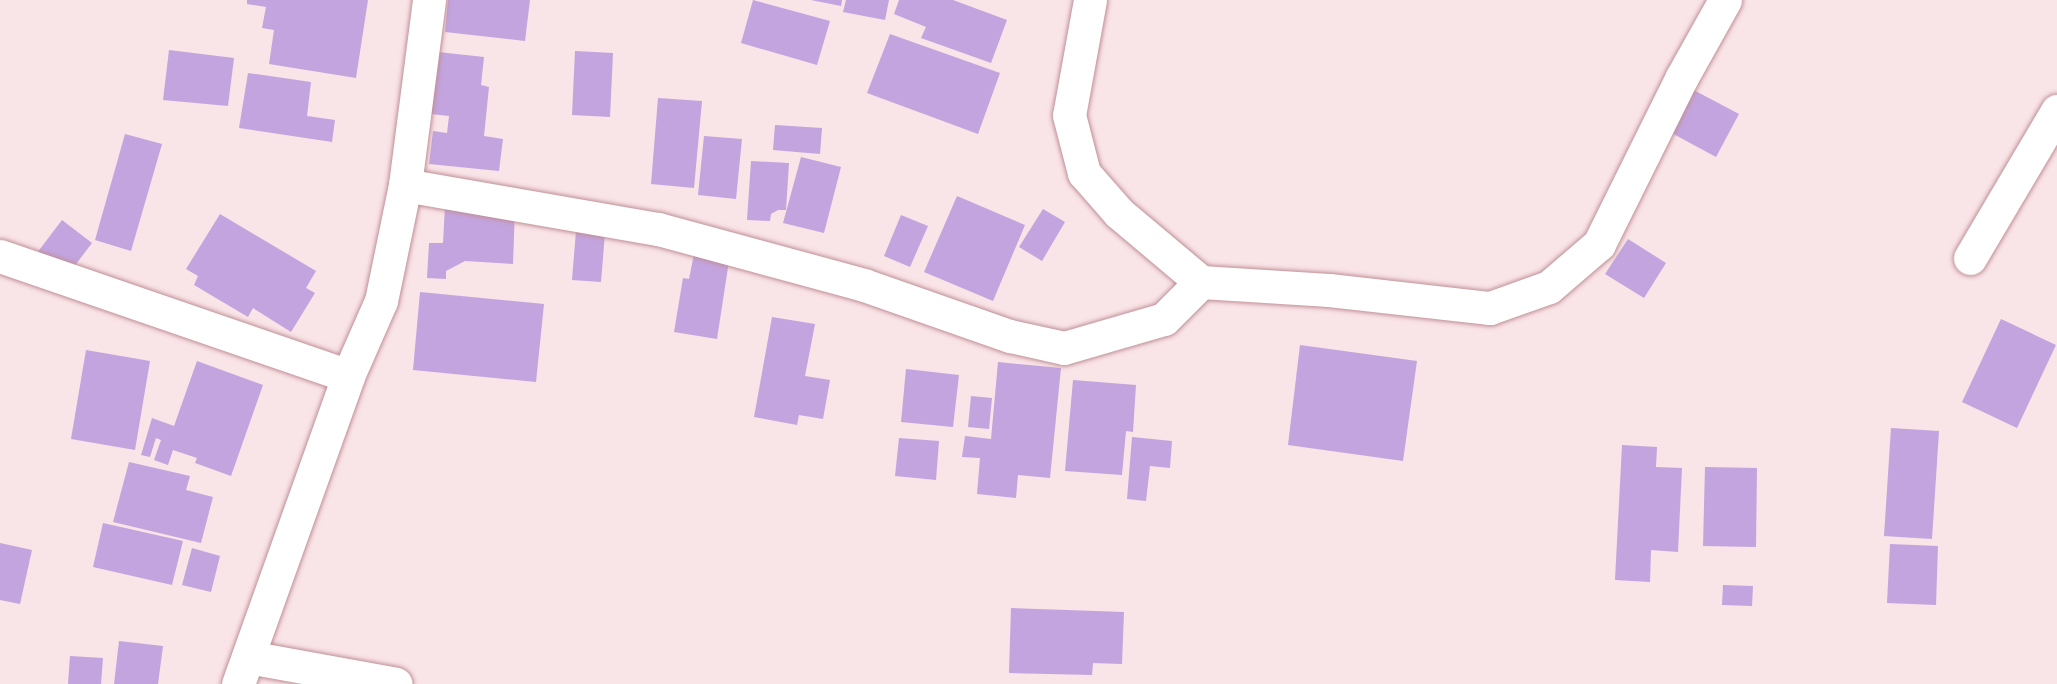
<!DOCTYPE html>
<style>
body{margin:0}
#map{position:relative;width:2057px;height:684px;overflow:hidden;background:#f9e4e7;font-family:"Nunito Sans",sans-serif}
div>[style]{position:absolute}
.building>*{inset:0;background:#c3a4de}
.roads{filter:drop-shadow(0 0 2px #c08f97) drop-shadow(0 0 2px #c08f97)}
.minor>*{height:33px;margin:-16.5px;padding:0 16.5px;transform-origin:16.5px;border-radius:16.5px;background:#fff}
span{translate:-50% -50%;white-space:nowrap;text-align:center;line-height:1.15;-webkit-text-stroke:5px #f9e4e7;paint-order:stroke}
</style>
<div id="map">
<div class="building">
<i style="clip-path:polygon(247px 0,368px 0,356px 78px,269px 64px,274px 30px,262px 28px,266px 7px,247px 4px)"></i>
<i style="clip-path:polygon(448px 0,530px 0,525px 41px,445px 32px)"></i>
<i style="clip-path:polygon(753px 0,830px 21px,817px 65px,741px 43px)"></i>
<i style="clip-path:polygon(811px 0,842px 0,841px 6px)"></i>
<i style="clip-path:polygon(846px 0,889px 0,885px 20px,843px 12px)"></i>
<i style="clip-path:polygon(899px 0,953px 0,1007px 20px,991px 63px,921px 38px,926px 27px,894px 14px)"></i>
<i style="clip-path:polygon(890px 34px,1000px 73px,978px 134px,867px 93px)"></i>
<i style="clip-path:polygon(169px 50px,234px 58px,228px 106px,163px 100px)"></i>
<i style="clip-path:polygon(575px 51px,613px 53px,610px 117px,572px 115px)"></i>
<i style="clip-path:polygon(438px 52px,484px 57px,481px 85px,489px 87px,484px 136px,503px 139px,499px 171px,429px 164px,433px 131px,447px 133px,449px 116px,431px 114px)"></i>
<i style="clip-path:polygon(248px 73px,311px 82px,307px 116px,335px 120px,332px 142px,239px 128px)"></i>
<i style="clip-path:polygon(1688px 87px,1739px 114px,1716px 157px,1666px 130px)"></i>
<i style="clip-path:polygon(658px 98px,702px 101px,694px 188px,651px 184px)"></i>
<i style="clip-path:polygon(775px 125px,822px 128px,820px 154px,773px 150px)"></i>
<i style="clip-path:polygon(125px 134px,162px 144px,131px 251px,95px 240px)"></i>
<i style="clip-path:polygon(704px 136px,742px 139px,736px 199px,698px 195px)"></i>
<i style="clip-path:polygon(801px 157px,841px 167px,824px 233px,783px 223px)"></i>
<i style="clip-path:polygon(751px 161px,789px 163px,786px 210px,778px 210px,771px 214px,770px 221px,747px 220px)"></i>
<i style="clip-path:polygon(957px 196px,1025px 225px,993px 301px,924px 272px)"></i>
<i style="clip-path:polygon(445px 205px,515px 209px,513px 264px,465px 261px,446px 271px,446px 279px,427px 278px,429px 243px,443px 243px)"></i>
<i style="clip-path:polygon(1043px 209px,1065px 222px,1042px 261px,1019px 247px)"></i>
<i style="clip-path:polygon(220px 214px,316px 271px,306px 288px,315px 293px,291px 332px,253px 308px,248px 317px,194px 285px,198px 276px,186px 269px)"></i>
<i style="clip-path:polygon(901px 215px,928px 226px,910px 267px,884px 256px)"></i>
<i style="clip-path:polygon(62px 220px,92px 243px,67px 276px,37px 253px)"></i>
<i style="clip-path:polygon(576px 231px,605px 233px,601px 282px,572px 280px)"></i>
<i style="clip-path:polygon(1628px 239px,1666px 263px,1644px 298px,1605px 274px)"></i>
<i style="clip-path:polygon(694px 254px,729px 261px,717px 339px,674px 332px,683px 278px,689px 279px)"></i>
<i style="clip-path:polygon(420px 292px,544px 304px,536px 382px,413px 370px)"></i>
<i style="clip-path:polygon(772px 317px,815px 324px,805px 376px,830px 380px,823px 419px,799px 415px,797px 425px,754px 417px)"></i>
<i style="clip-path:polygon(2001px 319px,2056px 345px,2017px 428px,1962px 402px)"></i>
<i style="clip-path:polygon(1300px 345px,1417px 361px,1403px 461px,1288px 445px)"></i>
<i style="clip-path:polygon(86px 350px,150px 361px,135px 450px,71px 439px)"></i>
<i style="clip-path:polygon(197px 361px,263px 385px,231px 476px,195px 463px,197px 458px,173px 450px,168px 465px,154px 460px,161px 440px,156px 438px,150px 457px,141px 455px,152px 418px,174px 426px)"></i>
<i style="clip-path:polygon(998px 362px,1061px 368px,1050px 478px,1018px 475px,1016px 498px,977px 494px,980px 458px,962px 457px,965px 436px,991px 439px)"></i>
<i style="clip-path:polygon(906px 369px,959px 375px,953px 427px,901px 422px)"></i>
<i style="clip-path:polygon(1073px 380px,1136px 385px,1133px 432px,1126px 431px,1122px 475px,1065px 471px)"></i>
<i style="clip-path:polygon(971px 396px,992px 398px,989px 429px,968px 427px)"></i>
<i style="clip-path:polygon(1891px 428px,1939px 431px,1932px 539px,1884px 536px)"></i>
<i style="clip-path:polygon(1132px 437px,1172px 441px,1170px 468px,1150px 466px,1146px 501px,1127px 499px)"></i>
<i style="clip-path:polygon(899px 438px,939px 441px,936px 480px,895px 476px)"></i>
<i style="clip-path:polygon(1622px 445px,1657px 447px,1656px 467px,1682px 468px,1678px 552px,1651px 550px,1650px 582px,1615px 580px)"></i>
<i style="clip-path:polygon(129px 462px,190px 476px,186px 490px,213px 497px,201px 543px,113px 522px)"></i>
<i style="clip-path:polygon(1705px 467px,1757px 468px,1756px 547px,1703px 546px)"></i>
<i style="clip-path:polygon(103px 523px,183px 541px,172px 585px,93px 567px)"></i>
<i style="clip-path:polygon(0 543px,32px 550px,20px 604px,0 600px)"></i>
<i style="clip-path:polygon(1890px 544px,1938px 546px,1936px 605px,1887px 603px)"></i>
<i style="clip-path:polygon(192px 548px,220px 556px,211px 592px,182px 585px)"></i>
<i style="clip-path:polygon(1723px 585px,1753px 586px,1752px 606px,1722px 605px)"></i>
<i style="clip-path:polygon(1011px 608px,1124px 612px,1122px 664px,1093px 663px,1092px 675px,1009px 673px)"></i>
<i style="clip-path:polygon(119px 641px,163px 646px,158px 684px,114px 684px)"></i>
<i style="clip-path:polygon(70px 656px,103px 658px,101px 684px,68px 684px)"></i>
</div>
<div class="roads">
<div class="minor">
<i style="left:1090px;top:0;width:117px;rotate:100.3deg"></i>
<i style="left:1069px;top:115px;width:60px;rotate:75.5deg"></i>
<i style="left:1084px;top:173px;width:53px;rotate:48.8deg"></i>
<i style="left:1119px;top:213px;width:107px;rotate:40.1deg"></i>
<i style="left:1201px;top:282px;width:128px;rotate:3.6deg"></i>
<i style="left:1329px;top:290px;width:162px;rotate:6.4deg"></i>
<i style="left:1490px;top:308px;width:63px;rotate:-19.6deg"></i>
<i style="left:1549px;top:287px;width:66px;rotate:-40.7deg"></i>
<i style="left:1599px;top:244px;width:186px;rotate:-63.6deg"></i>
<i style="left:1682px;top:77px;width:88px;rotate:-60.8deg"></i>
<i style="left:405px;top:185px;width:257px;rotate:9.9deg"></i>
<i style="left:658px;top:229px;width:213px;rotate:15.2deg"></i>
<i style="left:864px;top:285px;width:155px;rotate:19.3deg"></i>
<i style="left:1010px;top:336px;width:55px;rotate:12.5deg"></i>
<i style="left:1064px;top:348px;width:104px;rotate:-16.2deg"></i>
<i style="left:1164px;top:319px;width:52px;rotate:-45deg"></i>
<i style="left:0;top:256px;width:368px;rotate:19deg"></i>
<i style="left:1970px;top:258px;width:171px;rotate:-59.4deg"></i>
<i style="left:248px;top:657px;width:150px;rotate:10.3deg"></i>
<i style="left:238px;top:684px;width:327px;rotate:-70.3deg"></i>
<i style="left:348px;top:376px;width:82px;rotate:-66.3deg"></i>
<i style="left:381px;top:301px;width:118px;rotate:-78.3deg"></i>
<i style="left:405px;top:185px;width:187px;rotate:-82.6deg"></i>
</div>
</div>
</div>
